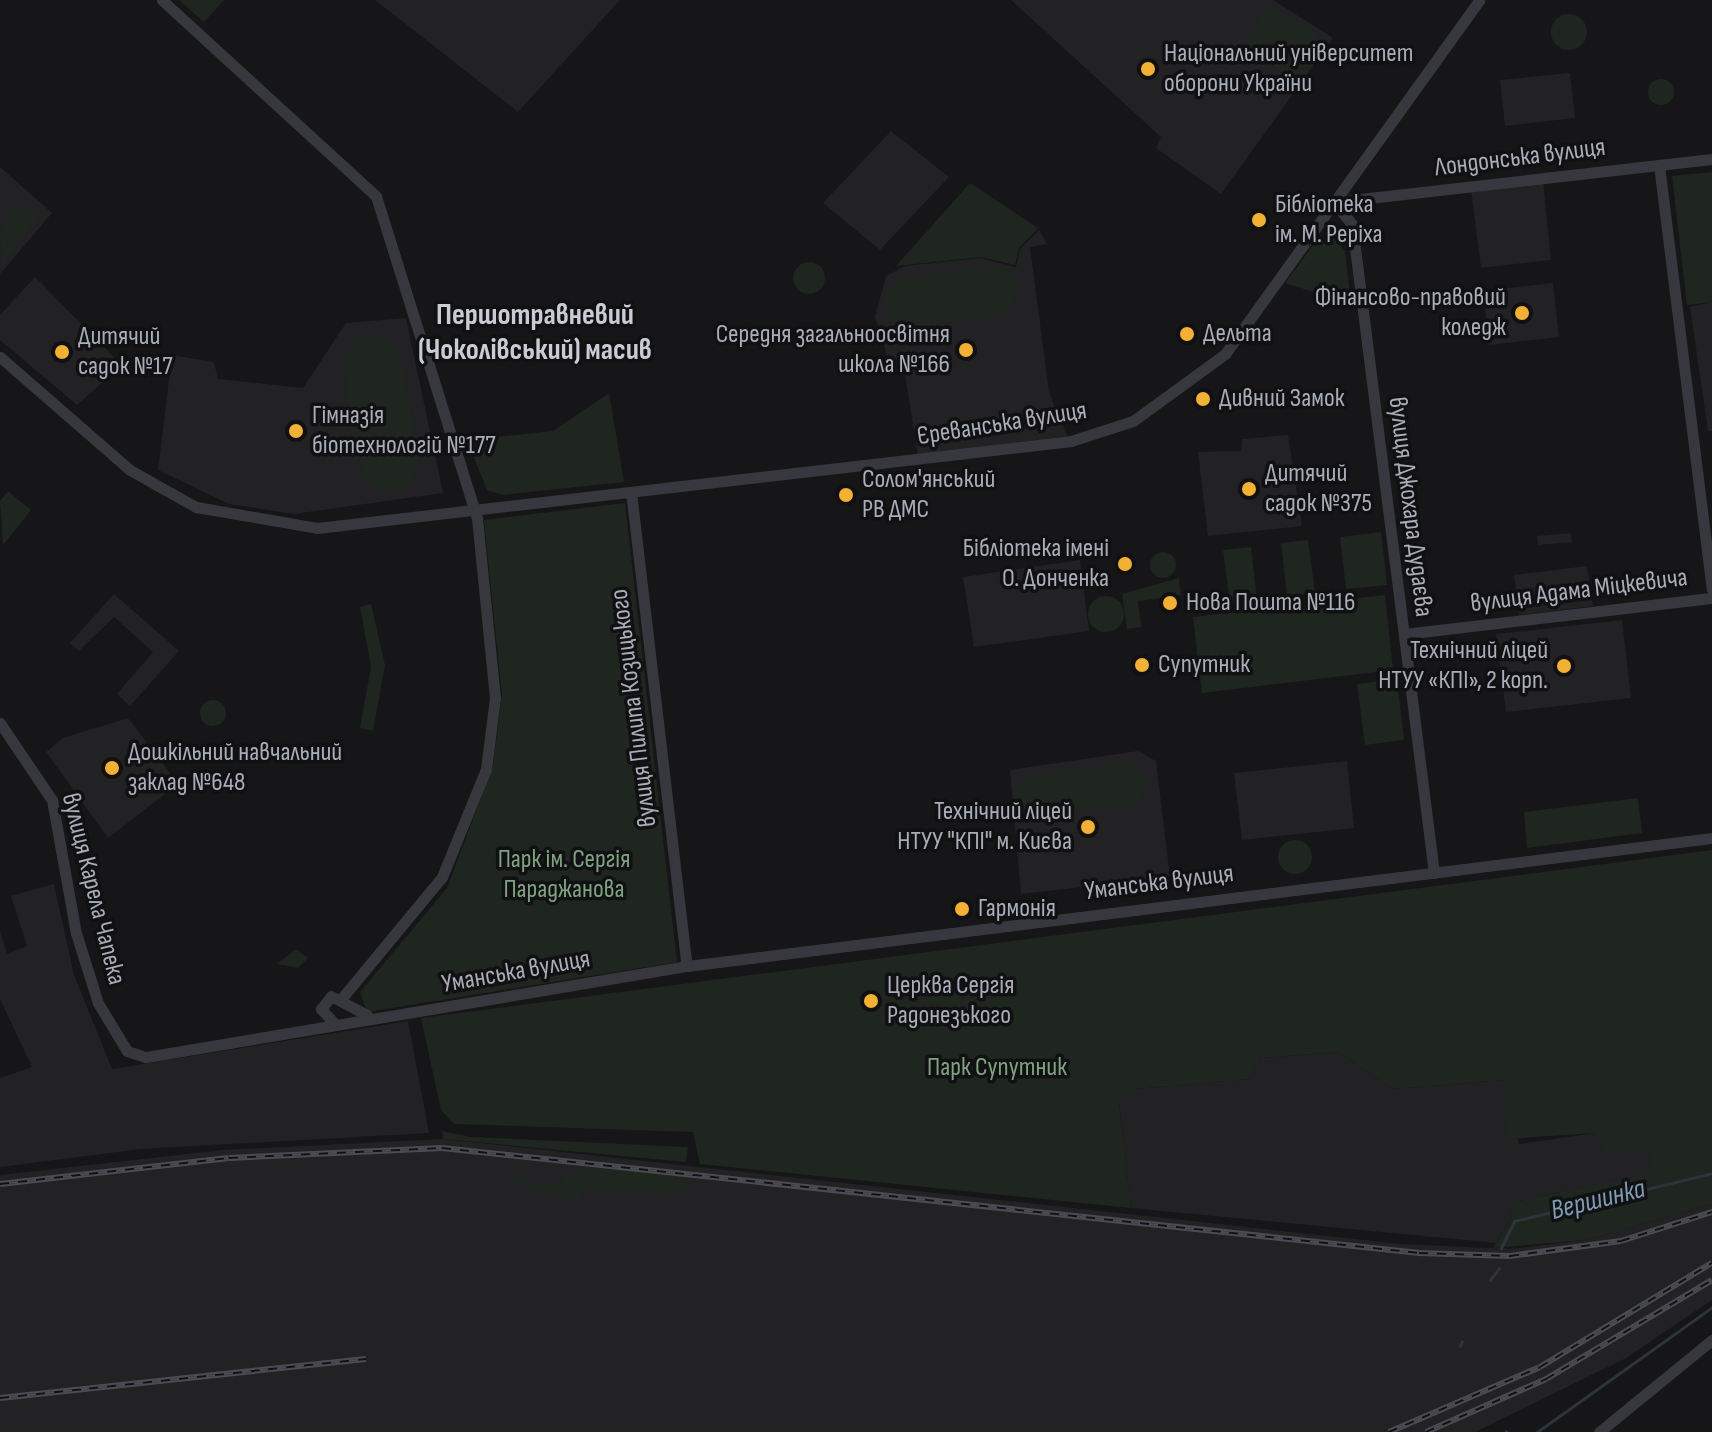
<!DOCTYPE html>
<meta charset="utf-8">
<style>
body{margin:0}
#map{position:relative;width:1712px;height:1432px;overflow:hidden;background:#161618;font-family:"Sofia Sans Condensed",sans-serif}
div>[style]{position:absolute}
.built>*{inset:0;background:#222225}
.green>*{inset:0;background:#1e261f}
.round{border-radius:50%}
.stream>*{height:3px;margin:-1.5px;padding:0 1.5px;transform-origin:1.5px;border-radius:1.5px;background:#2c353c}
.minor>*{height:11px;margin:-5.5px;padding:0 5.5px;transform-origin:5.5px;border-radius:5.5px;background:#37383d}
.rail>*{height:6px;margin-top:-3px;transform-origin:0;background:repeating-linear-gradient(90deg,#111113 0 9px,#4a4c52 0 18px);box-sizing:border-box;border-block:2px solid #4a4c52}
.dots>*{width:22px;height:22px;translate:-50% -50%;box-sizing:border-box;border:4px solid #111113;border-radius:50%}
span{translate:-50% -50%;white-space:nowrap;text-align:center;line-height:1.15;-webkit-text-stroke:7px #111113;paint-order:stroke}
.poi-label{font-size:26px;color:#a8adb8}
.left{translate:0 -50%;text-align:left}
.right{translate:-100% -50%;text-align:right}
.street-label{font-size:26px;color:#a8adb8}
.park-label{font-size:26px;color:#7fa381}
.water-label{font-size:28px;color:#7f9bb3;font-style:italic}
.quarter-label{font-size:30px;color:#c9ccd4;font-weight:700}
</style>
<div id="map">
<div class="built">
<i style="clip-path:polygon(375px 0,620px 0,518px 112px)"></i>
<i style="clip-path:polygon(1011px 0,1273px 0,1333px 38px,1221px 194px,1156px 148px,1161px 137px)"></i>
<i style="clip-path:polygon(1570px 73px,1575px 118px,1505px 126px,1500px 80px)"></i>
<i style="clip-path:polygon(891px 131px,949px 177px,880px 250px,823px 203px)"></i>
<i style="clip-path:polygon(0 167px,52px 213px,0 274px)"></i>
<i style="clip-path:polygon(1543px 181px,1551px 260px,1481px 268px,1471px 190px)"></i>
<i style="clip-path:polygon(1039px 230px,1047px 244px,1030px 247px,1049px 392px,1067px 436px,918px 455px,905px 375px,891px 368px,875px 317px,886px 276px,905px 266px,980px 258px,1016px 267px,1020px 249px)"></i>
<i style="clip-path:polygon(35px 277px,122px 365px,77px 405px,0 340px,0 315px)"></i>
<i style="clip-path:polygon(1553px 283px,1559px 337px,1489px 345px,1483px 291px)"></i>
<i style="clip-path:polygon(1712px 302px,1712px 431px,1708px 431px,1690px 307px)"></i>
<i style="clip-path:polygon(406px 318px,443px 493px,294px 514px,229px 504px,158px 470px,172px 355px,214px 362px,218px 379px,303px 388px,346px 323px)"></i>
<i style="clip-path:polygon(1288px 435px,1302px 526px,1208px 536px,1198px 452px,1241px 451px,1242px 439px)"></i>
<i style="clip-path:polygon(1571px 533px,1572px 542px,1538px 545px,1537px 536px)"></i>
<i style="clip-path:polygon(1080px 560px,1089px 631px,974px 647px,963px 577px)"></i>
<i style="clip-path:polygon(1587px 566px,1593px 606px,1519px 615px,1514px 575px)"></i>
<i style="clip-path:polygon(114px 594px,179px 651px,130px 706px,117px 694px,153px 652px,114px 617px,79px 651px,70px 643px)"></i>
<i style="clip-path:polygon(1622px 620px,1631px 698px,1506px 712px,1496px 634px)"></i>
<i style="clip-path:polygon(128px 718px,178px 784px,108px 838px,46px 752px,63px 738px)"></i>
<i style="clip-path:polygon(1138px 751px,1156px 761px,1170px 877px,1021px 894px,1010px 770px)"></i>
<i style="clip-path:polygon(1347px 761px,1354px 828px,1242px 840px,1234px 773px)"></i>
<i style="clip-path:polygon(54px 884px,74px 975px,112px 1069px,408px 1021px,429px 1133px,141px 1149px,0 1167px,0 1078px,32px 1067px,0 999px,0 931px,7px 954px,27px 946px,11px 896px)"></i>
<i style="clip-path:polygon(1339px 1052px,1393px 1089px,1503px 1080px,1519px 1144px,1596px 1133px,1603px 1154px,1648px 1147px,1655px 1172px,1510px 1203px,1512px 1218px,1496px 1243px,1131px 1208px,1119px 1101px,1136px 1089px,1249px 1079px,1260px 1058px)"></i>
<i style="clip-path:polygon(443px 1139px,1401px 1244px,1512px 1249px,1585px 1240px,1712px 1204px,1712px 1300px,1626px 1358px,1475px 1432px,0 1432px,0 1175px,223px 1150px)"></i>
</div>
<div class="green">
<i style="clip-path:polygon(179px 0,224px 0,204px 22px)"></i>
<i style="clip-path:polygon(1271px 4px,1327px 44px,1298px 84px,1242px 43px)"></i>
<i class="round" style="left:1551px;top:14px;width:36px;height:36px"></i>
<i class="round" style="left:1648px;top:79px;width:26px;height:26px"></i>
<i style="clip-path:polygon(1712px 172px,1712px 302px,1687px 305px,1672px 176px)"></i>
<i style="clip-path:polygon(970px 183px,1038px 228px,1019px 248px,1015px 265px,981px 257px,896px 266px)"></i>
<i style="clip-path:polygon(21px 205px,38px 219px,2px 264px,0 231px)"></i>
<i style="clip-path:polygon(1332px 236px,1345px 251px,1351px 304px,1285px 283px,1317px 240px)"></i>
<i class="round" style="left:793px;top:262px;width:32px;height:32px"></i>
<i style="clip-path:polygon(1000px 265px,1019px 288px,1008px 313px,916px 328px,887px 317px,885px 294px,897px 280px)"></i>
<i style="clip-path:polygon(365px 335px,384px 337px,399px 352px,421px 465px,402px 490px,379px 490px,362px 472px,342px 358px)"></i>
<i style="clip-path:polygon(609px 393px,624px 482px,502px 495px,487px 490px,467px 440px,553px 431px)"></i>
<i style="clip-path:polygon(8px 491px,31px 510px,3px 545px,0 501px)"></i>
<i style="clip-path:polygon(625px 503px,677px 962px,367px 1012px,360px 992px,447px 888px,493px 766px,502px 695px,484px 520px)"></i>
<i style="clip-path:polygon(1381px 532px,1387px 585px,1346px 589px,1340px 537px)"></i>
<i style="clip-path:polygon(1308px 540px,1315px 592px,1287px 596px,1281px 543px)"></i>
<i style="clip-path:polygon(1251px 547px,1257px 600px,1230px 603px,1223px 550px)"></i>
<i class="round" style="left:1150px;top:552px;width:26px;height:26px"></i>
<i style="clip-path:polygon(1179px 578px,1181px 595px,1138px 601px,1141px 627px,1127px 629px,1122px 594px)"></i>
<i style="clip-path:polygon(1385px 595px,1393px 670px,1202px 693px,1193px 617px)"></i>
<i class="round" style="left:1088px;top:596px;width:36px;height:36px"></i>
<i style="clip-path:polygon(371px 604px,385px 665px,373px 731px,360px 728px,371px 667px,360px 607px)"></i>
<i style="clip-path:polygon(1397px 679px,1404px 740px,1365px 745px,1357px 684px)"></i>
<i class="round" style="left:200px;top:700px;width:26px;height:26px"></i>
<i style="clip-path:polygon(1129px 762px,1148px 781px,1136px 803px,1030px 817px,1017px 809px,1014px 789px,1024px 776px)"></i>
<i style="clip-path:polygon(1638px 798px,1642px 833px,1527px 848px,1524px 812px)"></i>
<i class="round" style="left:1278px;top:840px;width:34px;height:34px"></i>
<i style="clip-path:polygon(1712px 850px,1712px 1204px,1585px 1240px,1493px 1248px,1512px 1218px,1510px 1203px,1654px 1172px,1648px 1148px,1603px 1154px,1595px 1133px,1506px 1139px,1503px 1080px,1393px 1089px,1339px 1052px,1260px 1058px,1249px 1079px,1136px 1089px,1119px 1102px,1131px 1208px,700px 1164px,693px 1132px,454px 1124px,441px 1110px,421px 1018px)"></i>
<i style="clip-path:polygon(296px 949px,308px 958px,298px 968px,277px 964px)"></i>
<i style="clip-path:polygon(442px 1131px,470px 1137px,688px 1147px,686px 1162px,443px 1139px)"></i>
<i style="clip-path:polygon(583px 1163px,685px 1172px,683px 1189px,669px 1194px,581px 1188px,579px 1201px,496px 1177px,561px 1185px,562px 1176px,582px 1177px)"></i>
</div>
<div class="stream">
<i style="left:1501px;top:1248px;width:30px;rotate:-64deg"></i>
<i style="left:1514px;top:1221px;width:204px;rotate:-13.6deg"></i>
<i style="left:1490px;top:1280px;width:15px;rotate:-53deg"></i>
<i style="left:1460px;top:1346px;width:5px;rotate:-68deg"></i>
<i style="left:1506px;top:1431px;width:1px;rotate:45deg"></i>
<i style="left:1537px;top:1432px;width:215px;rotate:-35.5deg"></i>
</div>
<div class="minor">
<i style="left:162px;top:0;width:290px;rotate:42.5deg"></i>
<i style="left:376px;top:196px;width:337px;rotate:72.6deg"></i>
<i style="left:477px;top:518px;width:181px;rotate:84.3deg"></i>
<i style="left:495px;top:698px;width:72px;rotate:97.2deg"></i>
<i style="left:486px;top:769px;width:117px;rotate:112.2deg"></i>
<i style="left:442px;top:877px;width:157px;rotate:129.6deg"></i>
<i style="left:1659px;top:165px;width:427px;rotate:82.9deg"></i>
<i style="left:1334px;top:202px;width:28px;rotate:51deg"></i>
<i style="left:1352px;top:224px;width:654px;rotate:82.8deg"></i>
<i style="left:1334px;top:202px;width:380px;rotate:-6.5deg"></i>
<i style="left:0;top:357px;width:172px;rotate:41deg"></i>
<i style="left:130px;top:470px;width:76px;rotate:29.3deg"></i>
<i style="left:196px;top:507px;width:123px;rotate:9.8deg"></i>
<i style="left:317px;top:528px;width:759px;rotate:-6.58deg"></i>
<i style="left:1071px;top:441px;width:65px;rotate:-17.9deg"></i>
<i style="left:1133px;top:421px;width:114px;rotate:-36.1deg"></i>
<i style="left:1225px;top:354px;width:436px;rotate:-54.3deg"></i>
<i style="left:631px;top:492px;width:477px;rotate:83.3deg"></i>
<i style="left:1404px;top:634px;width:310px;rotate:-6.7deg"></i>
<i style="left:0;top:723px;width:93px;rotate:56deg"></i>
<i style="left:52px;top:800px;width:135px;rotate:79.8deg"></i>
<i style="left:76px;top:933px;width:73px;rotate:72.6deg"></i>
<i style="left:98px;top:1003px;width:56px;rotate:58.9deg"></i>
<i style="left:127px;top:1051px;width:20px;rotate:18deg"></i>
<i style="left:146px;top:1057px;width:549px;rotate:-9.55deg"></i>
<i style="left:687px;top:966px;width:1033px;rotate:-7.12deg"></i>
<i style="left:334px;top:1023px;width:19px;rotate:-133deg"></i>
<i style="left:321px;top:1009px;width:16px;rotate:-52deg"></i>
<i style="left:331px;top:996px;width:41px;rotate:27.8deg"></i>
<i style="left:1599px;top:1432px;width:146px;rotate:-39.2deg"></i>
</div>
<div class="rail">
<i style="left:0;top:1184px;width:230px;rotate:-6.5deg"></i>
<i style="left:229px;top:1158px;width:213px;rotate:-2.7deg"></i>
<i style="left:442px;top:1148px;width:983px;rotate:6.13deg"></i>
<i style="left:1419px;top:1253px;width:91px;rotate:1.9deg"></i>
<i style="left:1510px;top:1256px;width:112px;rotate:-7.7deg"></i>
<i style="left:1621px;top:1241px;width:96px;rotate:-17.7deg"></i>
<i style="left:0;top:1398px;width:368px;rotate:-6.1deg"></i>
<i style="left:1389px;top:1432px;width:164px;rotate:-23.3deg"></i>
<i style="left:1540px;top:1367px;width:201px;rotate:-31.2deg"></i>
<i style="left:1426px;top:1432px;width:131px;rotate:-23.8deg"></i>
<i style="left:1546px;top:1379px;width:193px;rotate:-30.8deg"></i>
</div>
<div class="dots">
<i style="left:1148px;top:69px;background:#f2b134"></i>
<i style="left:1259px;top:220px;background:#f2b134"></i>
<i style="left:1522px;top:313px;background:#f2b134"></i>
<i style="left:1187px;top:334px;background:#f2b134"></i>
<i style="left:966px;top:350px;background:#f2b134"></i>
<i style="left:62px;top:352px;background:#f2b134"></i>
<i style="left:1203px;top:399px;background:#f2b134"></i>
<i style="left:296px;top:431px;background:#f2b134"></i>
<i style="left:1249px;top:489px;background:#f2b134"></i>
<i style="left:846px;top:495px;background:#f2b134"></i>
<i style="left:1125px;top:564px;background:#f2b134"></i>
<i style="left:1170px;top:603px;background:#f2b134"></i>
<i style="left:1142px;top:665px;background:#f2b134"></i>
<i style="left:1564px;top:666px;background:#f2b134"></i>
<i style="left:112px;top:768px;background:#f2b134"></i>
<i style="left:1088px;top:827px;background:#f2b134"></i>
<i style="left:962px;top:909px;background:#f2b134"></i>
<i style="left:871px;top:1001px;background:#f2b134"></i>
</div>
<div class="poi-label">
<span class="left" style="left:1164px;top:69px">Національний університет<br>оборони України</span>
<span class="left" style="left:1275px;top:220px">Бібліотека<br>ім. М. Реріха</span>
<span class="right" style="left:1506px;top:313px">Фінансово-правовий<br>коледж</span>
<span class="left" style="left:1203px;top:334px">Дельта</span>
<span class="right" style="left:950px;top:350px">Середня загальноосвітня<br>школа №166</span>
<span class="left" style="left:78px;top:352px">Дитячий<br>садок №17</span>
<span class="left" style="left:1219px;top:399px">Дивний Замок</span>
<span class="left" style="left:312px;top:431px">Гімназія<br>біотехнологій №177</span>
<span class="left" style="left:1265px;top:489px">Дитячий<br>садок №375</span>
<span class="left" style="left:862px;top:495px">Солом'янський<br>РВ ДМС</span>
<span class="right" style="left:1109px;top:564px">Бібліотека імені<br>О. Донченка</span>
<span class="left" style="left:1186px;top:603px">Нова Пошта №116</span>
<span class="right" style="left:1548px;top:666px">Технічний ліцей<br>НТУУ «КПІ», 2 корп.</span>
<span class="left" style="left:1158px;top:665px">Супутник</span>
<span class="left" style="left:128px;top:768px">Дошкільний навчальний<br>заклад №648</span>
<span class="right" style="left:1072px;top:827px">Технічний ліцей<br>НТУУ "КПІ" м. Києва</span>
<span class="left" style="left:978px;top:909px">Гармонія</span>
<span class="left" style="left:887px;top:1001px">Церква Сергія<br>Радонезького</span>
</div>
<div class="street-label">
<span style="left:1520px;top:158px;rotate:-7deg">Лондонська вулиця</span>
<span style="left:1002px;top:424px;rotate:-9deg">Єреванська вулиця</span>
<span style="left:1410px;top:507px;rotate:83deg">вулиця Джохара Дудаєва</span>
<span style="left:1579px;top:591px;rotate:-7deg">вулиця Адама Міцкевича</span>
<span style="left:634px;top:708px;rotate:-97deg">вулиця Пилипа Козицького</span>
<span style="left:1159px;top:883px;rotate:-7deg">Уманська вулиця</span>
<span style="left:93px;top:889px;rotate:76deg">вулиця Карела Чапека</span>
<span style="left:516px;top:972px;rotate:-10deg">Уманська вулиця</span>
</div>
<div class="park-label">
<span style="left:564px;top:875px">Парк ім. Сергія<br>Параджанова</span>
<span style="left:997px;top:1068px">Парк Супутник</span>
</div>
<div class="water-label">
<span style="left:1598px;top:1200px;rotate:-14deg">Вершинка</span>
</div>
<div class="quarter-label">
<span style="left:535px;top:332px">Першотравневий<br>(Чоколівський) масив</span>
</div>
</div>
